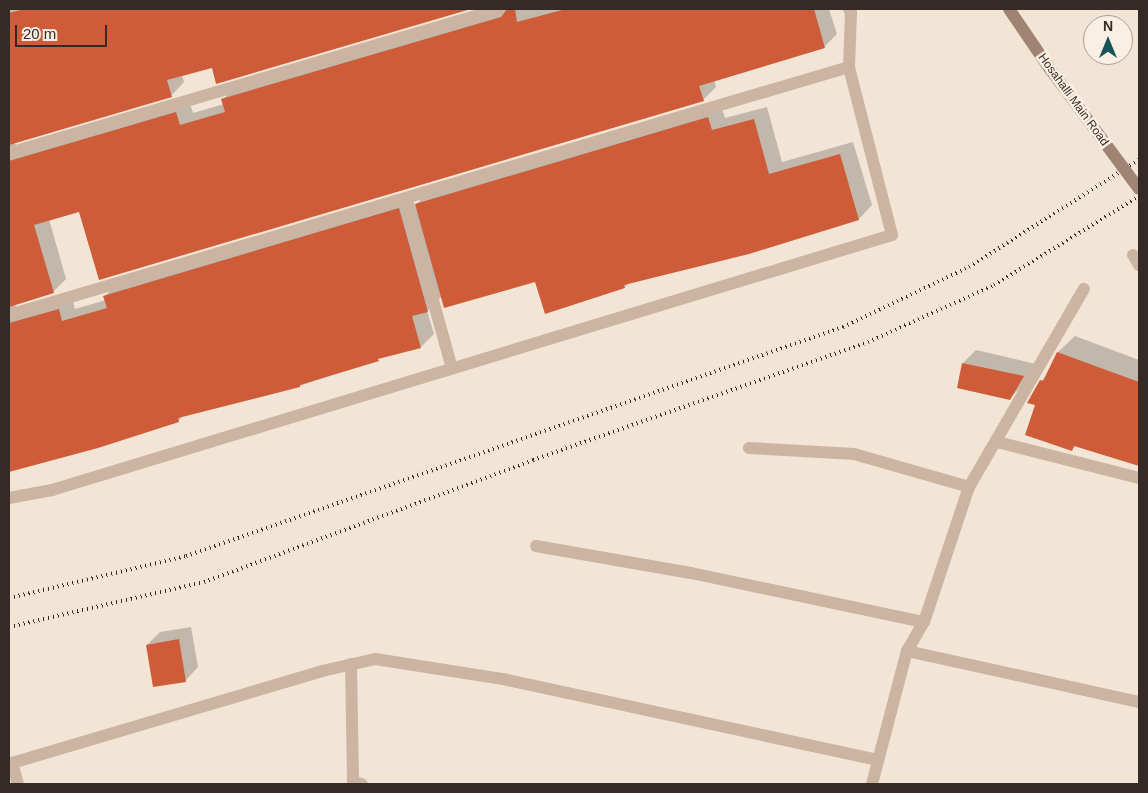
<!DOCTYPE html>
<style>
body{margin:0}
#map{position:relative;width:1148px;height:793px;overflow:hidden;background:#f2e5d6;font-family:Arial,sans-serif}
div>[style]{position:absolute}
.shadow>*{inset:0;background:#0003}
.building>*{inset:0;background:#ce5c39}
.lane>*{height:12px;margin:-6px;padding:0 6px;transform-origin:6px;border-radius:6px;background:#cbb5a2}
.street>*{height:12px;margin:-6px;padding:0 6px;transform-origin:6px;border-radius:6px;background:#cbb5a2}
.secondary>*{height:12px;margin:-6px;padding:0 6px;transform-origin:6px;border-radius:6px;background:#9f8373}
.rail>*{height:4px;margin-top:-2px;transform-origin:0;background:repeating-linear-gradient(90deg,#352a25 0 1px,transparent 0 5px)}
.secondary-bridge>*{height:12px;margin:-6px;padding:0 6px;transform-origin:6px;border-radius:6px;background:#9f8373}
span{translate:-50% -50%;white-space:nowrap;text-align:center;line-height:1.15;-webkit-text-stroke:5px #faefe3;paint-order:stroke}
.street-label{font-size:12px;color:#352a25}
.frame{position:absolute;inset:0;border:10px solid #352a25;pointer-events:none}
.north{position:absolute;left:1083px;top:15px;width:50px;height:50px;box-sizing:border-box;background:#faefe3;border:1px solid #aba097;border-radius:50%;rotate:0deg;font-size:14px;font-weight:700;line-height:20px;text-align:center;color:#352a25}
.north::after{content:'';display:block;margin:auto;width:18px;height:22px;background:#185559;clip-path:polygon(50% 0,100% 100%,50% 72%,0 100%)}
.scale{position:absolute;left:15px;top:25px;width:92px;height:22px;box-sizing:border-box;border:2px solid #352a25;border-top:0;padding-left:6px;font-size:15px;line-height:18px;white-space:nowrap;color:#352a25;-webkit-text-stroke:4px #faefe3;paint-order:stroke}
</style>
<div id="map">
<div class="shadow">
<i style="clip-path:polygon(9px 9px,467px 9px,217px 82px,213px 66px,182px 75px,184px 82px,171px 96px,13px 142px,20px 148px,189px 100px,193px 113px,224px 104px,222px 100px,235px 87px,500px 9px,829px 9px,837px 34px,824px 47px,714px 80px,716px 87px,703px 100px,80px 210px,49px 219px,66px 279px,53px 292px,14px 304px,20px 310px,72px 297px,75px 309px,106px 300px,105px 296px,118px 283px,412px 196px,415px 206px,429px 191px,721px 105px,725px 118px,767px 107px,782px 162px,853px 142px,872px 205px,859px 219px,748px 253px,629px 283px,625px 287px,536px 280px,442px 296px,427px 311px,434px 334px,421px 347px,381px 357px,300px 386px,184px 415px,178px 421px,98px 446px,9px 471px)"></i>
<i style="clip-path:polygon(1075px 336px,1139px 360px,1139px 465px,1076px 445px,1072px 450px,1036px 404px,1041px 381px,1047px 375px,1058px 352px)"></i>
<i style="clip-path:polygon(976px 350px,1036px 364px,1023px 385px,1010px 398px,958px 387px,963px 363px)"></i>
<i style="clip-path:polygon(191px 627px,198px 667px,185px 681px,147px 645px,160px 632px)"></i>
</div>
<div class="building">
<i style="clip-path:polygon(25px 9px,471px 9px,216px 84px,212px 68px,167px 80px,172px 97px,9px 145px,9px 13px)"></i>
<i style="clip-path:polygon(507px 9px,515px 9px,517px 22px,566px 9px,814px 9px,825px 48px,699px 86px,704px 101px,99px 280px,79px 212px,34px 225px,54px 293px,9px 307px,9px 161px,176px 112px,180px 125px,225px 112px,221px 99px,501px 17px)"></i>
<i style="clip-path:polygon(708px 117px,712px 130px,754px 119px,769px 174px,840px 154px,859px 220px,749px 254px,624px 285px,625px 288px,545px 314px,535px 282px,444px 308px,415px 204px)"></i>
<i style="clip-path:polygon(399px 208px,428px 312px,412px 316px,421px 348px,378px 359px,379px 361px,300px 385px,300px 387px,178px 418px,179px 422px,98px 448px,9px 472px,9px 323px,59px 309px,62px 321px,107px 308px,103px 296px)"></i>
<i style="clip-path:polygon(1057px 352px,1139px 382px,1139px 466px,1074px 446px,1072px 451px,1025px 435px,1035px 405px,1027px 403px,1040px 380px,1043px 381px)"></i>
<i style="clip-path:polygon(962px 363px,1024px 376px,1010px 400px,957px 388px)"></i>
<i style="clip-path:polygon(179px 639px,186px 682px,153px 687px,146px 645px)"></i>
</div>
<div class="lane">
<i style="left:1133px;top:255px;width:12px;rotate:59deg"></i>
</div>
<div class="street">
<i style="left:9px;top:153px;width:511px;rotate:-16.38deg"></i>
<i style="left:405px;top:199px;width:175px;rotate:74.5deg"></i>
<i style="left:9px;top:315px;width:876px;rotate:-16.45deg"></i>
<i style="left:997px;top:442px;width:146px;rotate:14.2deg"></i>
<i style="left:749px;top:448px;width:105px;rotate:3.3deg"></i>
<i style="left:854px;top:454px;width:120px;rotate:16deg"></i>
<i style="left:9px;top:498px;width:44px;rotate:-10.5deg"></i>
<i style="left:52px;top:490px;width:878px;rotate:-16.89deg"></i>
<i style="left:892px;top:235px;width:173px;rotate:-104.4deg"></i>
<i style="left:849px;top:67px;width:55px;rotate:-87.9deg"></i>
<i style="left:851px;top:12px;width:4px;rotate:-124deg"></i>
<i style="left:536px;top:546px;width:157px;rotate:9.9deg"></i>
<i style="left:691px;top:573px;width:238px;rotate:11.9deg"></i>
<i style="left:907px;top:651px;width:238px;rotate:12.4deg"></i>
<i style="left:351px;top:664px;width:118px;rotate:89deg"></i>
<i style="left:353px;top:782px;width:9px;rotate:13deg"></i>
<i style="left:18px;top:784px;width:22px;rotate:-106deg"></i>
<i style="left:12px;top:763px;width:323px;rotate:-16.5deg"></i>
<i style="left:322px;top:671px;width:54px;rotate:-12.8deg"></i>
<i style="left:375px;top:659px;width:130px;rotate:8.9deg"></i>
<i style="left:503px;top:679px;width:383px;rotate:12.2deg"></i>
<i style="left:872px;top:784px;width:138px;rotate:-75.3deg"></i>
<i style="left:907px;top:651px;width:34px;rotate:-60deg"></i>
<i style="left:924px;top:622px;width:142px;rotate:-71.6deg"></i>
<i style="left:969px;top:487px;width:229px;rotate:-59.9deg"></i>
</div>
<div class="secondary">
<i style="left:1009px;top:9px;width:73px;rotate:55.7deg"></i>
</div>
<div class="rail">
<i style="left:9px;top:598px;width:182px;rotate:-13.3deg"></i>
<i style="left:186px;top:556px;width:696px;rotate:-19.22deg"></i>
<i style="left:843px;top:327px;width:140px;rotate:-25.5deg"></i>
<i style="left:969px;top:267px;width:201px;rotate:-32.2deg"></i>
<i style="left:9px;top:627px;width:200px;rotate:-13deg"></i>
<i style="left:204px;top:582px;width:351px;rotate:-20.3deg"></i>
<i style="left:533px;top:460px;width:355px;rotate:-19.4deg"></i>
<i style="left:868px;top:342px;width:138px;rotate:-24.3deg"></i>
<i style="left:994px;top:285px;width:170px;rotate:-31.5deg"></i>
</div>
<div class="secondary-bridge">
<i style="left:1050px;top:69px;width:149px;rotate:53.4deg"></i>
</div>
<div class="street-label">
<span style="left:1073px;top:100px;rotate:54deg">Hosahalli Main Road</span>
</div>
<div class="frame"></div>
<div class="north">N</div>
<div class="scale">20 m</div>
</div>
